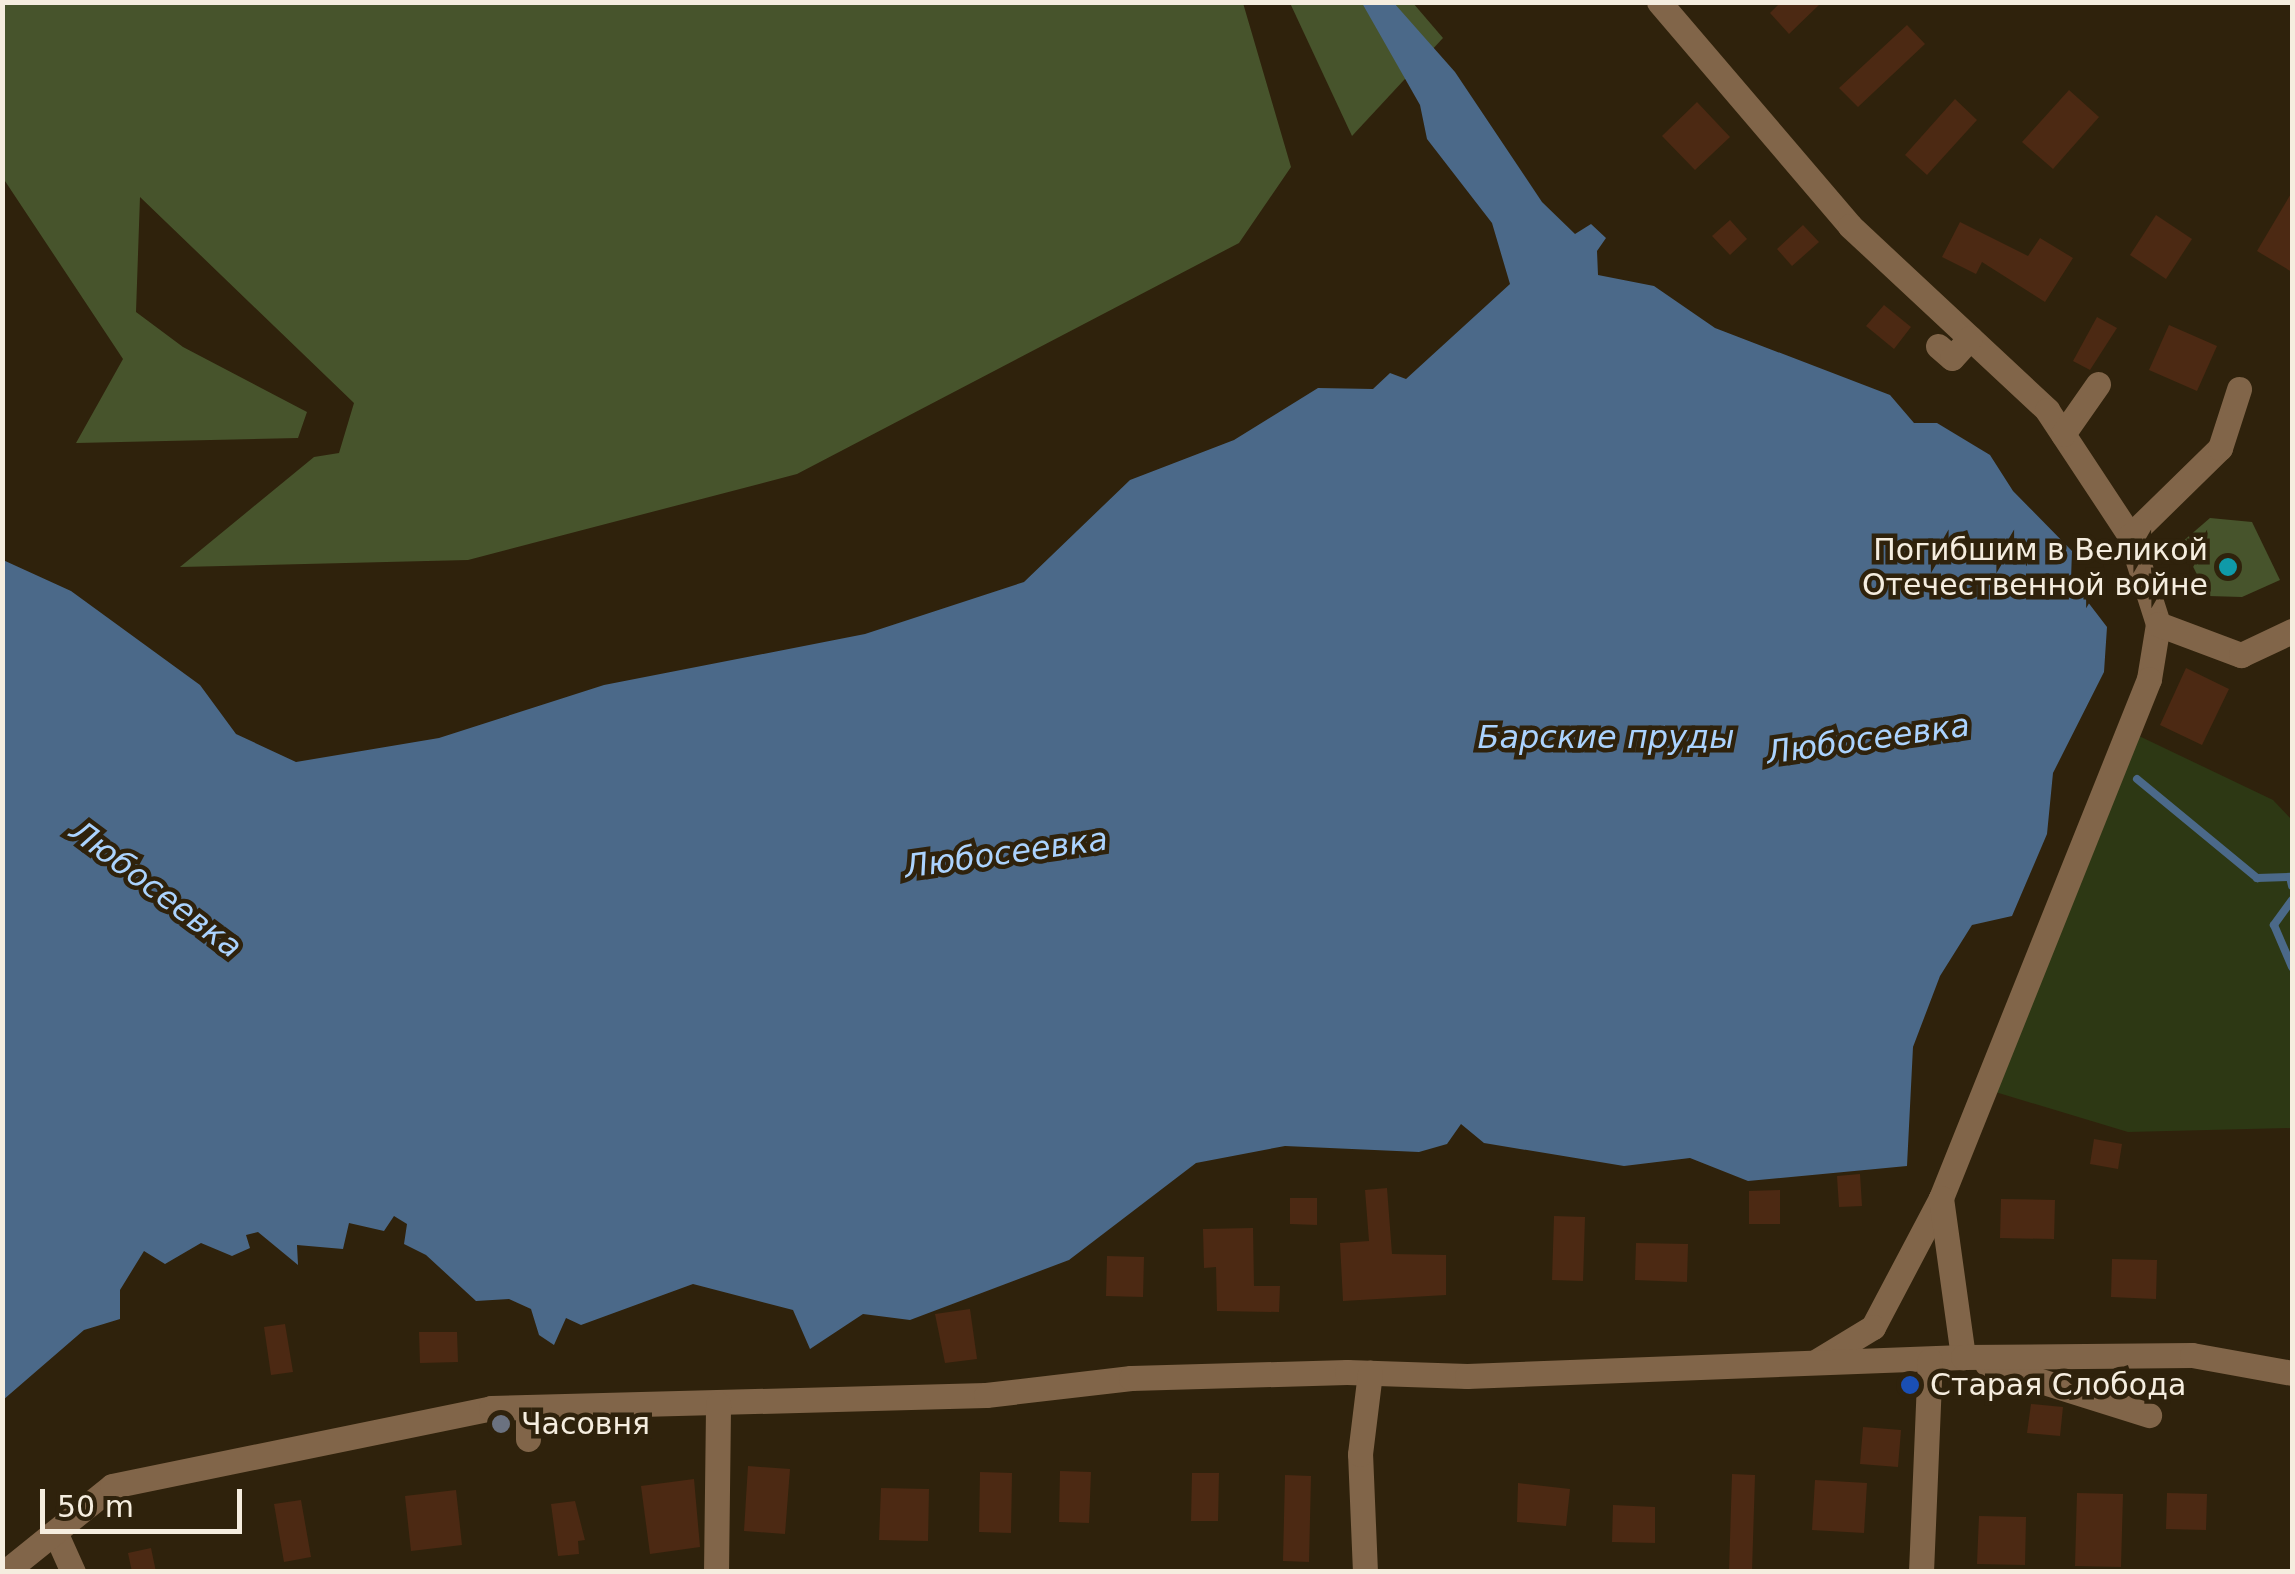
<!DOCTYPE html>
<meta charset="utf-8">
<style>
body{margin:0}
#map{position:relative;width:2295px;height:1574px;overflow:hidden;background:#2f220c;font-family:"DejaVu Sans",sans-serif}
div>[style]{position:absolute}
.green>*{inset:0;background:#2d3814}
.forest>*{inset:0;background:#47542c}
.water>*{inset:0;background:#4b6989}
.stream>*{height:8px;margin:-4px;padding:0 4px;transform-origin:4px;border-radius:4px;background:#4b6989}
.building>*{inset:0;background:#4c2913}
.minor>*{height:25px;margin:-12.5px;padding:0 12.5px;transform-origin:12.5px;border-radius:12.5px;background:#816549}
.dots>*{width:28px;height:28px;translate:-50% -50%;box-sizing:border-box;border:5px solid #2f220c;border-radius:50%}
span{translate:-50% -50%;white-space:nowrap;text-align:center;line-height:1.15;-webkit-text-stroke:9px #2f220c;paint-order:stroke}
.poi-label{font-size:30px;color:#f5eddf}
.right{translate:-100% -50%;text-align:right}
.left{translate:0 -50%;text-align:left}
.water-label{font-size:32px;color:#abd3fe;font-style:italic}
.frame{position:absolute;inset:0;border:5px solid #f5eddf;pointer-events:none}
.scale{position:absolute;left:40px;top:1489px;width:202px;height:45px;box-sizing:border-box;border:5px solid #f5eddf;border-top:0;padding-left:12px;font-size:30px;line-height:35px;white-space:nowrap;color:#f5eddf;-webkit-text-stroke:8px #2f220c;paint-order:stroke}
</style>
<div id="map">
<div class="green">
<i style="clip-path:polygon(2139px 736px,2273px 800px,2292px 820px,2292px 1128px,2128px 1132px,1992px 1091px)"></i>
</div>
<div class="forest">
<i style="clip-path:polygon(2px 3px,1243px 3px,1291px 167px,1239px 243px,797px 474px,468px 560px,180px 567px,314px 457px,339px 453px,354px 403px,140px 197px,136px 312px,183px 347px,307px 412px,298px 438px,76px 443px,123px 359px,3px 178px)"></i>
<i style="clip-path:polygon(1290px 3px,1413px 3px,1443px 38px,1352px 136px)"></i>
<i style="clip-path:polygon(2210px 518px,2252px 522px,2280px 580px,2242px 597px,2208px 596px,2181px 543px)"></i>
</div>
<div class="water">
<i style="clip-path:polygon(1362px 3px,1394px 3px,1455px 72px,1542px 202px,1575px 234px,1591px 224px,1606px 238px,1597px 251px,1598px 275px,1654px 286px,1715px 328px,1890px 395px,1914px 423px,1937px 423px,1990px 455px,2013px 491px,2072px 551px,2071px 580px,2107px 627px,2104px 672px,2053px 773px,2047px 834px,2012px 916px,1972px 925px,1940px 976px,1913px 1047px,1907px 1166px,1748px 1181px,1690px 1158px,1624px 1166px,1484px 1143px,1461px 1124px,1447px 1144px,1419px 1152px,1285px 1146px,1196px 1163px,1069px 1260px,910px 1320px,863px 1314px,810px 1349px,793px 1310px,693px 1284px,581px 1325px,566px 1318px,554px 1345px,539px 1335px,531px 1309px,509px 1299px,476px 1301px,426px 1255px,404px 1244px,407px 1224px,394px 1216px,384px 1231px,349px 1223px,343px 1249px,297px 1245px,298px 1265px,258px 1232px,246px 1235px,250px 1248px,232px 1256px,201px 1243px,165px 1264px,144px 1251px,120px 1290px,120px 1319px,84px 1330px,3px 1400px,3px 560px,71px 591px,200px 685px,236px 734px,296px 762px,439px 738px,604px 685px,865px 634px,1024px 582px,1130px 480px,1234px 440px,1318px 388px,1373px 389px,1390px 373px,1406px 379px,1510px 284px,1492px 223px,1427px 139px,1420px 105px)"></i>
</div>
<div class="stream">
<i style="left:2137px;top:779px;width:156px;rotate:39.5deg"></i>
<i style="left:2257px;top:878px;width:33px;rotate:-2deg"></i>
<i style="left:2290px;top:877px;width:9px;rotate:77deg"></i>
<i style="left:2292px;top:900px;width:31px;rotate:126deg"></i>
<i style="left:2274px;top:925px;width:46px;rotate:66.8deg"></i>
</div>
<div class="building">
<i style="clip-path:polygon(1781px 2px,1822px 2px,1789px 34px,1770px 13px)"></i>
<i style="clip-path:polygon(1907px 25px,1925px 44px,1858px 107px,1839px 88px)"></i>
<i style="clip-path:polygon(2069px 90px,2099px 117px,2053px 169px,2022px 142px)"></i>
<i style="clip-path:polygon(1955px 99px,1977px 120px,1927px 175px,1905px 155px)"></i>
<i style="clip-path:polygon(1697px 102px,1730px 137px,1695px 170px,1662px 136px)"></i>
<i style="clip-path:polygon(2292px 192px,2292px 272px,2257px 251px)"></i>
<i style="clip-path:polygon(2156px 215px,2192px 239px,2166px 279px,2130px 255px)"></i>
<i style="clip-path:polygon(1730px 220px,1747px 239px,1730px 255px,1712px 236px)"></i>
<i style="clip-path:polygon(1960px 222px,2028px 256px,2040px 238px,2073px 258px,2045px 302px,1982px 262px,1976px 274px,1942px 257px)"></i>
<i style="clip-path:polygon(1803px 225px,1819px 242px,1792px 266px,1777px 249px)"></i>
<i style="clip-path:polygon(1884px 305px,1911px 327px,1894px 349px,1866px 326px)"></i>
<i style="clip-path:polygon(2097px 317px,2117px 328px,2090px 370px,2073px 361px)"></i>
<i style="clip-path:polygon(2169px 325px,2217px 346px,2197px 391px,2149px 370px)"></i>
<i style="clip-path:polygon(2186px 668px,2229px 689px,2202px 745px,2160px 725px)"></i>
<i style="clip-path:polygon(2094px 1139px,2122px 1144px,2118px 1169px,2090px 1164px)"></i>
<i style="clip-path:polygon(1860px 1174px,1862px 1206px,1839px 1207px,1837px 1176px)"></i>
<i style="clip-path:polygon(1387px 1188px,1392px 1254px,1446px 1255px,1446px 1295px,1343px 1301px,1340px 1243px,1369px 1241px,1365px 1190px)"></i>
<i style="clip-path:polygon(1780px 1190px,1780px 1224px,1749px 1224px,1749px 1191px)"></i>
<i style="clip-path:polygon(1290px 1198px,1317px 1198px,1317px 1225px,1290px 1224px)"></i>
<i style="clip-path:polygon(2001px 1199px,2055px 1200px,2054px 1239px,2000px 1238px)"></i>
<i style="clip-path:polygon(1554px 1216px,1585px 1217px,1583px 1281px,1552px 1280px)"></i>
<i style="clip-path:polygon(1253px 1228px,1254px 1286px,1280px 1286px,1279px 1312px,1217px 1311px,1216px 1267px,1204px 1268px,1203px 1229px)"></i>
<i style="clip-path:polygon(1636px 1243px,1688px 1244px,1687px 1282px,1635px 1280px)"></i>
<i style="clip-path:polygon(1107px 1256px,1144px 1257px,1143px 1297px,1106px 1296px)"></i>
<i style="clip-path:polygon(2112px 1259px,2157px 1260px,2156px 1299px,2111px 1297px)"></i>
<i style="clip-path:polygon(970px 1309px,977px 1359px,945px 1363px,935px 1314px)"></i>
<i style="clip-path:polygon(285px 1324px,293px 1372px,271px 1375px,264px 1327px)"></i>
<i style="clip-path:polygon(419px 1332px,457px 1332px,458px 1362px,420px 1363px)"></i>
<i style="clip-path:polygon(2031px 1404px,2063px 1407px,2060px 1436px,2027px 1433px)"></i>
<i style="clip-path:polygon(1863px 1427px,1901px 1430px,1898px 1467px,1860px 1464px)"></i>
<i style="clip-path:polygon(748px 1466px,790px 1469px,785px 1534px,744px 1531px)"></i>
<i style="clip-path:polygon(1060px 1471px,1091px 1472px,1089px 1523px,1059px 1522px)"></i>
<i style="clip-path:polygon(980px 1472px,1012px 1473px,1011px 1533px,979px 1532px)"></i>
<i style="clip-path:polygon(1192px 1473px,1219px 1473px,1218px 1521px,1191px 1521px)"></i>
<i style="clip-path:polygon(1732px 1474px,1755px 1475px,1752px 1572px,1729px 1572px)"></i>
<i style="clip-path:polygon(1285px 1475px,1311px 1476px,1309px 1562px,1283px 1561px)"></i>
<i style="clip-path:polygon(694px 1479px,700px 1547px,650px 1554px,641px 1486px)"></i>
<i style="clip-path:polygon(1815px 1480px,1867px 1483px,1864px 1533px,1812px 1530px)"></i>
<i style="clip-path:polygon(1518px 1483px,1570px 1489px,1566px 1526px,1517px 1522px)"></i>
<i style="clip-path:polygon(881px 1488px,929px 1489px,928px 1541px,879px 1540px)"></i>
<i style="clip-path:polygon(456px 1490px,462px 1545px,411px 1551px,405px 1496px)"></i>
<i style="clip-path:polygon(2077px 1493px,2123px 1494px,2121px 1567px,2075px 1566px)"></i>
<i style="clip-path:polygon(2167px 1493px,2207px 1494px,2206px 1530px,2166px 1529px)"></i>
<i style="clip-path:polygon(301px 1500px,311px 1557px,284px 1562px,274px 1504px)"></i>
<i style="clip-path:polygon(575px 1501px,585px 1540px,578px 1541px,579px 1554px,558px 1556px,551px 1504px)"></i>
<i style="clip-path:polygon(1613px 1505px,1655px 1507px,1655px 1543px,1612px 1542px)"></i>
<i style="clip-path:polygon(1979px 1516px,2026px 1517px,2025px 1565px,1977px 1564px)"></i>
<i style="clip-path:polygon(151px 1548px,156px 1572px,132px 1572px,128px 1553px)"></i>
</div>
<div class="minor">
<i style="left:1659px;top:2px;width:294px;rotate:49.5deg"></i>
<i style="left:1850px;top:226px;width:270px;rotate:43deg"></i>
<i style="left:2047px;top:410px;width:151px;rotate:56.6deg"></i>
<i style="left:2130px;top:536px;width:92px;rotate:72.3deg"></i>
<i style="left:2158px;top:624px;width:56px;rotate:99.3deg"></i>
<i style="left:2149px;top:679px;width:559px;rotate:111.84deg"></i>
<i style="left:1941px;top:1198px;width:146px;rotate:117.8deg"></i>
<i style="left:1873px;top:1327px;width:66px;rotate:148.7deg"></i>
<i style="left:1938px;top:346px;width:18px;rotate:41deg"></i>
<i style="left:1952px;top:358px;width:27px;rotate:-48deg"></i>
<i style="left:2063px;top:434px;width:61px;rotate:-55deg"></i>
<i style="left:2130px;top:536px;width:126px;rotate:-44.4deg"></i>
<i style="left:2220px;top:448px;width:62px;rotate:-72.1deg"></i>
<i style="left:2158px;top:624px;width:89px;rotate:20.5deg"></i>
<i style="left:2241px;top:655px;width:56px;rotate:-25.2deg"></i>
<i style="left:1941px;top:1198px;width:161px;rotate:82.1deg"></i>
<i style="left:1987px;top:1364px;width:170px;rotate:17.5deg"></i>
<i style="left:528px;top:1407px;width:32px;rotate:90deg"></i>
<i style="left:56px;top:1534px;width:42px;rotate:65.9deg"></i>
<i style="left:5px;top:1572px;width:137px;rotate:-38.8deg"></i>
<i style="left:112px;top:1486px;width:387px;rotate:-11.6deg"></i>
<i style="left:491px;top:1408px;width:495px;rotate:-1.5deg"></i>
<i style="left:986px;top:1395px;width:146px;rotate:-6.7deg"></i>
<i style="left:1131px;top:1378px;width:216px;rotate:-1.6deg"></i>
<i style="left:1347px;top:1372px;width:120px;rotate:1.9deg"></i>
<i style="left:1467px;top:1376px;width:496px;rotate:-2.2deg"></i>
<i style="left:1963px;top:1357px;width:229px;rotate:-0.5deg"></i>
<i style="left:2192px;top:1355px;width:102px;rotate:10.2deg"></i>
<i style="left:716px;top:1572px;width:168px;rotate:-89.3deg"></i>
<i style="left:1365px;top:1572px;width:118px;rotate:-92.4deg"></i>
<i style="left:1360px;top:1454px;width:82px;rotate:-83deg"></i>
<i style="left:1921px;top:1572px;width:212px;rotate:-87.6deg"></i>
</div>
<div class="dots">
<i style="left:2228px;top:567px;background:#0f9aa8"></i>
<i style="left:1910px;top:1385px;background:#1a4fb4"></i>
<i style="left:501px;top:1424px;background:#6b7280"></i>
</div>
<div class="poi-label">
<span class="right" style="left:2208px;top:567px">Погибшим в Великой<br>Отечественной войне</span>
<span class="left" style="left:1930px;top:1385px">Старая Слобода</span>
<span class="left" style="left:521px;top:1424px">Часовня</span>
</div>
<div class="water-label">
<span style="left:1606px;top:737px">Барские пруды</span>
<span style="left:1868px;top:739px;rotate:-8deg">Любосеевка</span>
<span style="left:1006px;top:853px;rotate:-8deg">Любосеевка</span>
<span style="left:156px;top:889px;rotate:37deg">Любосеевка</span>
</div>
<div class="frame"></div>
<div class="scale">50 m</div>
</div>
